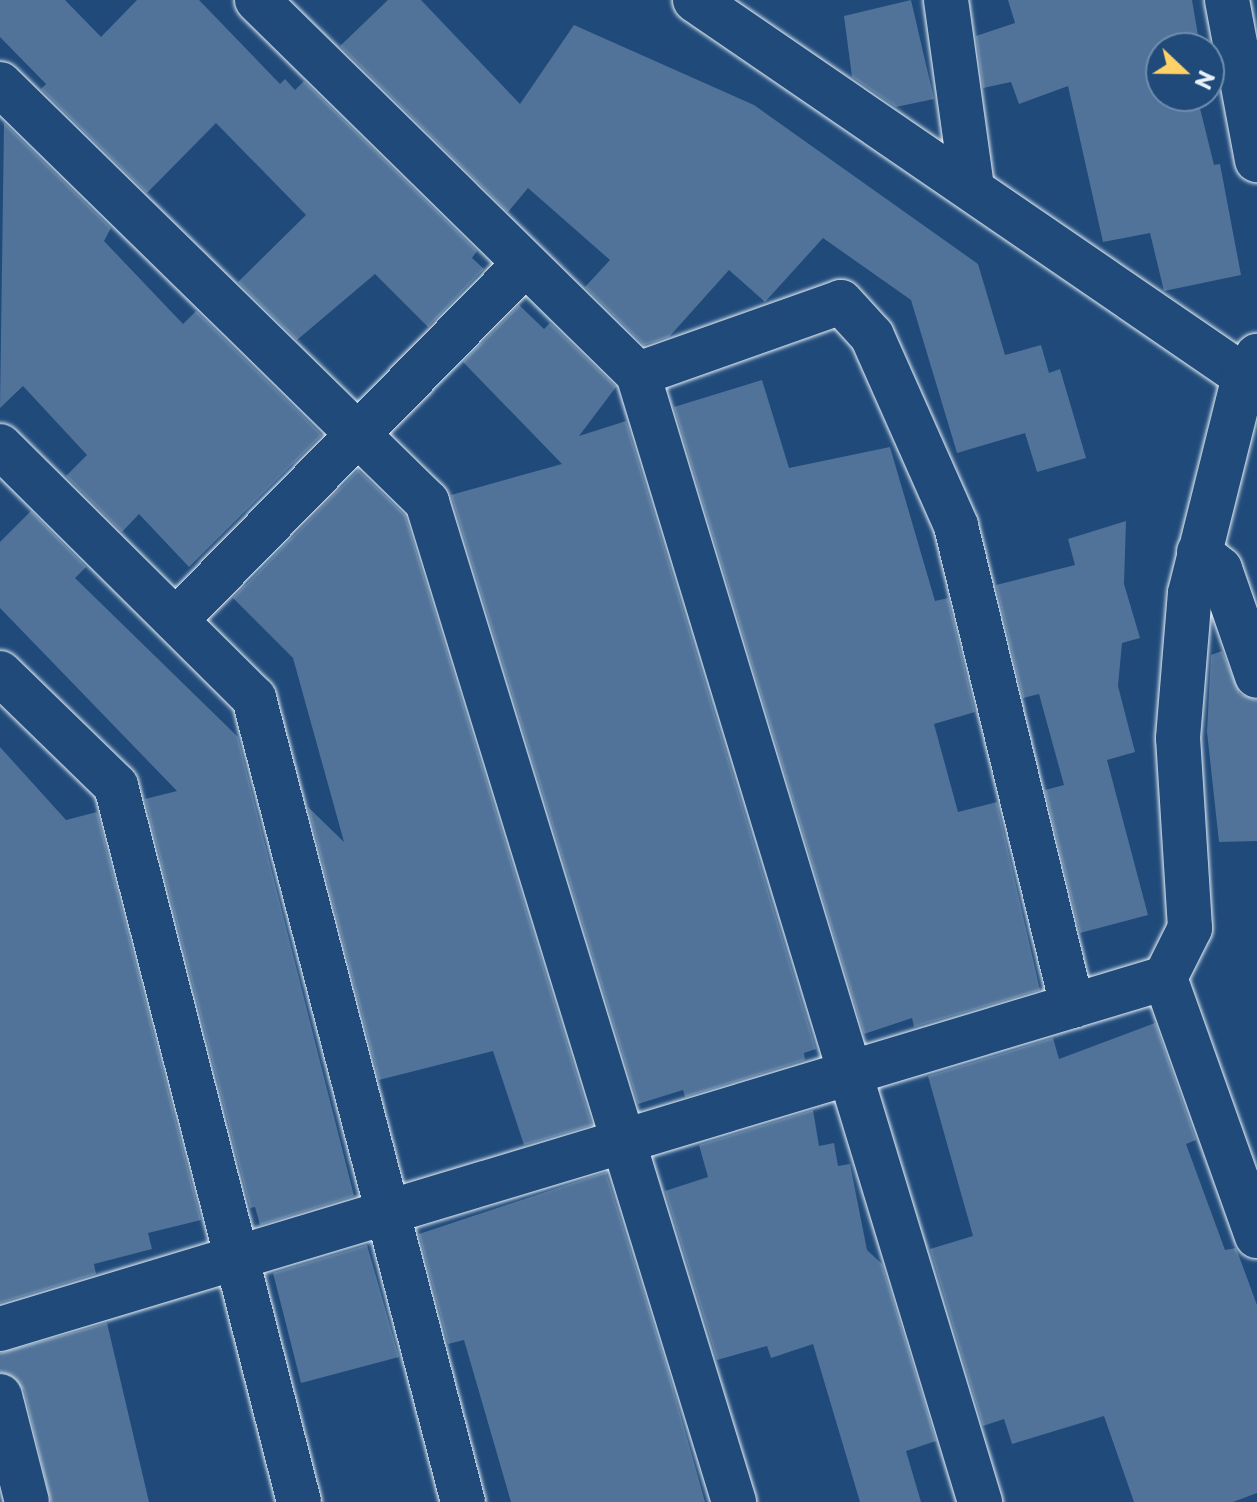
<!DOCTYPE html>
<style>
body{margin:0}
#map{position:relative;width:1257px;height:1502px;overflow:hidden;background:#1f4a7a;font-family:"Playpen Sans",sans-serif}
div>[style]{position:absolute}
.building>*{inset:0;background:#517399}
.roads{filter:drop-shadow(0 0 2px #e8f1f8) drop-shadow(0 0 2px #e8f1f8)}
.street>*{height:44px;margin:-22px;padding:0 22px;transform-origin:22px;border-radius:22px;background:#1f4a7a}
span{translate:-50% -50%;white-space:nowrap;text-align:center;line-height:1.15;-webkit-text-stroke:7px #1f4a7a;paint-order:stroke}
.north{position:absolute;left:1145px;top:32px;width:80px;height:80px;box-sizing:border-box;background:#1f4a7a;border:2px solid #6f8dac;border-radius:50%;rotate:112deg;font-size:22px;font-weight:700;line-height:32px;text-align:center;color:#e8f1f8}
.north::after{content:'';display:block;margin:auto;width:28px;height:36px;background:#ffd166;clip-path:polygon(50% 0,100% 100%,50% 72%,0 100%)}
</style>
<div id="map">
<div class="building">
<i style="clip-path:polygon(0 0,65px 0,101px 37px,137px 0,199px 0,280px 84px,285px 79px,295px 90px,304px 81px,477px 251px,472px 258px,484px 269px,428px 327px,375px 274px,297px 340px,238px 282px,306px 215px,216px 123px,147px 193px,41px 89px,46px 84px,0 37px)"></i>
<i style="clip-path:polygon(388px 0,421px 0,520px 104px,574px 25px,754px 105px,978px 264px,1005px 355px,1041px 345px,1049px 373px,1060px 369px,1086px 458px,1037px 472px,1025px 433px,957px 453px,911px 300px,823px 238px,765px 302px,729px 270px,669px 337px,644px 345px,585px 287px,610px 260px,528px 188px,508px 212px,340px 46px)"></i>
<i style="clip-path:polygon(911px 0,934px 99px,896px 107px,852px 77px,844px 16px)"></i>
<i style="clip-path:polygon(1008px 0,1192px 0,1200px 47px,1161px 48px,1161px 96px,1197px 96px,1214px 165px,1220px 164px,1241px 275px,1164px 291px,1150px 233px,1103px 242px,1068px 86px,1019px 104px,1011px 82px,983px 88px,976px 36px,1015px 23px)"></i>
<i style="clip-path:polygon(4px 123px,111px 228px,104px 241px,183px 324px,196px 311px,322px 435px,189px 567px,139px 514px,122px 532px,66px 476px,87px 455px,23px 386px,0 408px)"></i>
<i style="clip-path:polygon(519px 305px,544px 329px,550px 323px,616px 387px,579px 436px,626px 421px,816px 1049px,804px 1053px,805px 1060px,685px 1097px,683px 1090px,638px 1104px,451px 495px,562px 464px,463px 362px)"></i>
<i style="clip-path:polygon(762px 380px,789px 468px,890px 447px,935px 601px,948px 598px,975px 712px,934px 724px,958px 812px,997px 802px,1040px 990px,914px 1027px,912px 1018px,864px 1034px,674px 407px)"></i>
<i style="clip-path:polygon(358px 470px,405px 515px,592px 1125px,524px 1145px,493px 1051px,379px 1080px,308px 807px,344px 842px,293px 658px,233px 598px)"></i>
<i style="clip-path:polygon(31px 511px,86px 567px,75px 578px,238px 737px,354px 1196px,260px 1225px,255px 1207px,250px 1208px,145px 799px,177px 791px,0 608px,0 542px)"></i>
<i style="clip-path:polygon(1126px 521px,1124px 584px,1140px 638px,1122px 643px,1118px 686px,1135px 752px,1107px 760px,1148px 915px,1080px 933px,1045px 790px,1064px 785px,1039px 694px,1023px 698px,996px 585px,1075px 565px,1068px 539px)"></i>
<i style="clip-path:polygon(1222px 651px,1240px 694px,1257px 700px,1257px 841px,1219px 842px,1207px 732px,1211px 655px)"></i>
<i style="clip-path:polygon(0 747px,66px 820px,97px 812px,201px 1220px,148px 1233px,152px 1249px,94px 1264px,96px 1274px,0 1303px)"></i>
<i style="clip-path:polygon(1155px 1023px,1196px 1140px,1186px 1144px,1225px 1250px,1236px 1248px,1257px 1305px,1257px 1493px,1233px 1502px,1134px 1502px,1104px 1416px,1012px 1444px,1004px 1419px,983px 1426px,930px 1249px,973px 1236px,928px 1076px,1053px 1038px,1059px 1059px)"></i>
<i style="clip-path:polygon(813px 1110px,819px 1146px,834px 1143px,838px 1166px,850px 1164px,867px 1250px,882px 1264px,936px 1441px,906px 1451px,921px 1502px,860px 1502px,813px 1344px,771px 1358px,767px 1346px,717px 1360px,665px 1191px,708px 1177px,699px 1145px)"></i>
<i style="clip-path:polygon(606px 1172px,669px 1374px,705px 1502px,511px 1502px,464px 1340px,448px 1344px,419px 1234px)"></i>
<i style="clip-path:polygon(367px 1245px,399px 1357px,301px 1383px,273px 1273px)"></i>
<i style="clip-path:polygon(107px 1323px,149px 1502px,51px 1502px,24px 1390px,0 1372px,0 1353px)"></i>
</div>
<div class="roads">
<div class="street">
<i style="left:257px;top:0;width:534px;rotate:44.47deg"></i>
<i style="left:638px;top:374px;width:1179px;rotate:73.13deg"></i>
<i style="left:695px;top:0;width:665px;rotate:34.41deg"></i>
<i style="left:946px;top:0;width:190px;rotate:82.1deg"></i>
<i style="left:1227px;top:0;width:163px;rotate:79.4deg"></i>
<i style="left:0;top:84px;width:598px;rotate:44.39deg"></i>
<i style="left:427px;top:502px;width:1046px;rotate:72.93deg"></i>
<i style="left:638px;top:374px;width:215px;rotate:-19.5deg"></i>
<i style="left:841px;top:302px;width:46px;rotate:47.6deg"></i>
<i style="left:872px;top:336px;width:208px;rotate:66.1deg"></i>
<i style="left:956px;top:526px;width:494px;rotate:76.4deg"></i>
<i style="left:0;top:446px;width:358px;rotate:44.8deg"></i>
<i style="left:254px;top:698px;width:831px;rotate:75.43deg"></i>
<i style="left:1199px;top:552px;width:27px;rotate:39deg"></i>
<i style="left:1220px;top:569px;width:113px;rotate:70.9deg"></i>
<i style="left:176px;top:620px;width:499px;rotate:-45.6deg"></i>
<i style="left:0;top:673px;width:162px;rotate:44.2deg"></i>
<i style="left:116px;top:786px;width:739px;rotate:75.66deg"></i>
<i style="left:1165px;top:978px;width:274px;rotate:70.4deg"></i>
<i style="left:0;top:1329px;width:1217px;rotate:-16.77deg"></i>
<i style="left:1165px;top:978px;width:56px;rotate:-63.4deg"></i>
<i style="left:1190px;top:928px;width:190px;rotate:-93.6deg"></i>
<i style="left:1178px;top:738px;width:145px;rotate:-85.3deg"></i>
<i style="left:1190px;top:593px;width:224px;rotate:-76deg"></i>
<i style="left:1244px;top:376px;width:24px;rotate:-57deg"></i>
<i style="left:0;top:1396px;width:109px;rotate:75.7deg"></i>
</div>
</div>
<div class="north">N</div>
</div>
